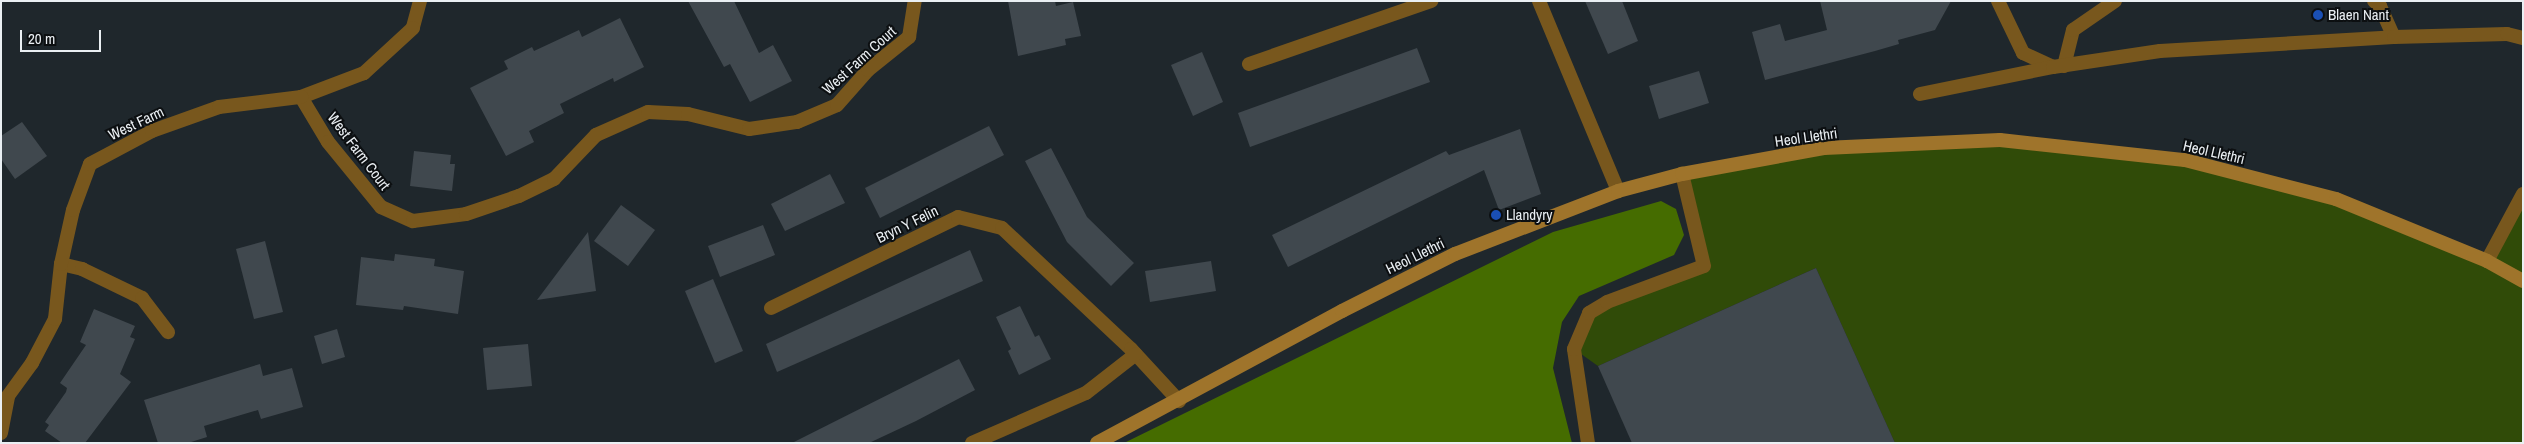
<!DOCTYPE html>
<style>
body{margin:0}
#map{position:relative;width:2524px;height:444px;overflow:hidden;background:#1f272c;font-family:"Archivo Narrow",sans-serif}
div>[style]{position:absolute}
.green>*{inset:0;background:#304b08}
.forest>*{inset:0;background:#456c00}
.building>*{inset:0;background:#40484e}
.service>*{height:14px;margin:-7px;padding:0 7px;transform-origin:7px;border-radius:7px;background:#78571d}
.minor>*{height:14px;margin:-7px;padding:0 7px;transform-origin:7px;border-radius:7px;background:#78571d}
.tertiary>*{height:14px;margin:-7px;padding:0 7px;transform-origin:7px;border-radius:7px;background:#78571d}
.secondary>*{height:14px;margin:-7px;padding:0 7px;transform-origin:7px;border-radius:7px;background:#9f742b}
.dots>*{width:14px;height:14px;translate:-50% -50%;box-sizing:border-box;border:2px solid #0c0f11;border-radius:50%}
span{translate:-50% -50%;white-space:nowrap;text-align:center;line-height:1.15;-webkit-text-stroke:4px #0c0f11;paint-order:stroke}
.poi-label{font-size:15px;color:#eaeff3}
.left{translate:0 -50%;text-align:left}
.street-label{font-size:15px;color:#eaeff3}
.frame{position:absolute;inset:0;border:2px solid #eaeff3;pointer-events:none}
.scale{position:absolute;left:20px;top:30px;width:81px;height:22px;box-sizing:border-box;border:2px solid #eaeff3;border-top:0;padding-left:6px;font-size:15px;line-height:18px;white-space:nowrap;color:#eaeff3;-webkit-text-stroke:4px #0c0f11;paint-order:stroke}
</style>
<div id="map">
<div class="green">
<i style="clip-path:polygon(2000px 140px,2185px 160px,2396px 224px,2487px 261px,2523px 194px,2523px 443px,1895px 443px,1816px 268px,1598px 366px,1574px 349px,1589px 313px,1704px 266px,1682px 174px,1824px 148px)"></i>
</div>
<div class="forest">
<i style="clip-path:polygon(1661px 201px,1676px 209px,1684px 235px,1674px 255px,1579px 296px,1562px 322px,1553px 368px,1572px 443px,1124px 443px,1553px 232px)"></i>
</div>
<div class="building">
<i style="clip-path:polygon(688px 1px,734px 1px,759px 53px,773px 45px,792px 81px,750px 102px,730px 64px,724px 67px)"></i>
<i style="clip-path:polygon(1008px 1px,1055px 1px,1056px 6px,1073px 2px,1081px 36px,1065px 39px,1066px 45px,1018px 56px)"></i>
<i style="clip-path:polygon(1585px 1px,1622px 1px,1638px 41px,1608px 54px)"></i>
<i style="clip-path:polygon(1820px 1px,1951px 1px,1935px 30px,1898px 40px,1899px 44px,1875px 51px,1765px 80px,1752px 32px,1780px 24px,1785px 41px,1827px 30px)"></i>
<i style="clip-path:polygon(620px 18px,644px 67px,614px 82px,613px 78px,560px 104px,564px 113px,529px 131px,534px 142px,506px 156px,470px 88px,508px 69px,504px 61px,532px 47px,534px 51px,579px 30px,582px 37px)"></i>
<i style="clip-path:polygon(1417px 48px,1430px 82px,1250px 147px,1238px 113px)"></i>
<i style="clip-path:polygon(1202px 52px,1223px 102px,1193px 116px,1171px 65px)"></i>
<i style="clip-path:polygon(1699px 71px,1709px 103px,1659px 119px,1649px 86px)"></i>
<i style="clip-path:polygon(22px 122px,47px 156px,15px 179px,1px 159px,1px 136px)"></i>
<i style="clip-path:polygon(989px 126px,1004px 155px,880px 218px,865px 188px)"></i>
<i style="clip-path:polygon(1520px 129px,1541px 194px,1499px 210px,1484px 170px,1288px 267px,1272px 235px,1446px 151px,1449px 155px)"></i>
<i style="clip-path:polygon(1051px 148px,1087px 217px,1134px 263px,1111px 286px,1067px 242px,1025px 161px)"></i>
<i style="clip-path:polygon(414px 151px,451px 155px,450px 164px,455px 164px,452px 191px,410px 186px)"></i>
<i style="clip-path:polygon(830px 174px,845px 203px,785px 231px,771px 204px)"></i>
<i style="clip-path:polygon(621px 205px,655px 230px,628px 266px,594px 241px)"></i>
<i style="clip-path:polygon(763px 225px,775px 255px,720px 277px,708px 246px)"></i>
<i style="clip-path:polygon(588px 232px,596px 291px,537px 300px)"></i>
<i style="clip-path:polygon(265px 241px,283px 312px,254px 319px,236px 249px)"></i>
<i style="clip-path:polygon(970px 250px,983px 281px,777px 372px,766px 344px)"></i>
<i style="clip-path:polygon(395px 254px,435px 259px,434px 266px,464px 271px,458px 314px,404px 306px,403px 310px,356px 305px,361px 257px,394px 261px)"></i>
<i style="clip-path:polygon(1211px 261px,1216px 291px,1150px 302px,1145px 271px)"></i>
<i style="clip-path:polygon(1816px 268px,1895px 443px,1632px 443px,1598px 366px)"></i>
<i style="clip-path:polygon(713px 279px,743px 351px,715px 363px,685px 291px)"></i>
<i style="clip-path:polygon(1020px 306px,1035px 337px,1039px 335px,1051px 359px,1019px 375px,1008px 351px,1011px 349px,996px 317px)"></i>
<i style="clip-path:polygon(94px 309px,135px 326px,130px 337px,135px 339px,120px 374px,131px 382px,85px 443px,62px 443px,45px 431px,49px 425px,45px 422px,66px 392px,67px 388px,60px 383px,86px 345px,80px 342px)"></i>
<i style="clip-path:polygon(337px 329px,345px 357px,322px 364px,314px 336px)"></i>
<i style="clip-path:polygon(528px 344px,532px 386px,487px 390px,483px 348px)"></i>
<i style="clip-path:polygon(959px 359px,975px 390px,916px 421px,869px 443px,792px 443px)"></i>
<i style="clip-path:polygon(260px 364px,263px 376px,292px 368px,303px 407px,261px 419px,258px 410px,204px 426px,207px 437px,188px 443px,158px 443px,144px 400px)"></i>
</div>
<div class="service">
<i style="left:1588px;top:443px;width:95px;rotate:-98.5deg"></i>
<i style="left:1574px;top:349px;width:39px;rotate:-67deg"></i>
<i style="left:1589px;top:313px;width:21px;rotate:-31deg"></i>
<i style="left:1607px;top:302px;width:103px;rotate:-20.4deg"></i>
<i style="left:1704px;top:266px;width:95px;rotate:-103.4deg"></i>
</div>
<div class="minor">
<i style="left:420px;top:1px;width:28px;rotate:105deg"></i>
<i style="left:413px;top:28px;width:67px;rotate:137.4deg"></i>
<i style="left:364px;top:73px;width:67px;rotate:159.1deg"></i>
<i style="left:301px;top:97px;width:52px;rotate:59deg"></i>
<i style="left:328px;top:142px;width:84px;rotate:50.8deg"></i>
<i style="left:381px;top:207px;width:35px;rotate:24deg"></i>
<i style="left:413px;top:221px;width:53px;rotate:-7.5deg"></i>
<i style="left:466px;top:214px;width:56px;rotate:-18.8deg"></i>
<i style="left:519px;top:196px;width:39px;rotate:-26deg"></i>
<i style="left:554px;top:179px;width:61px;rotate:-46.3deg"></i>
<i style="left:596px;top:135px;width:57px;rotate:-23.9deg"></i>
<i style="left:648px;top:112px;width:40px;rotate:2.9deg"></i>
<i style="left:688px;top:114px;width:63px;rotate:13.8deg"></i>
<i style="left:749px;top:129px;width:49px;rotate:-8.3deg"></i>
<i style="left:797px;top:122px;width:43px;rotate:-23deg"></i>
<i style="left:837px;top:105px;width:47px;rotate:-48.5deg"></i>
<i style="left:868px;top:70px;width:53px;rotate:-38.8deg"></i>
<i style="left:909px;top:37px;width:36px;rotate:-81deg"></i>
<i style="left:1539px;top:1px;width:206px;rotate:67.4deg"></i>
<i style="left:1998px;top:1px;width:58px;rotate:64.3deg"></i>
<i style="left:2023px;top:53px;width:33px;rotate:25deg"></i>
<i style="left:2374px;top:1px;width:8px;rotate:40deg"></i>
<i style="left:2380px;top:6px;width:34px;rotate:66deg"></i>
<i style="left:1249px;top:64px;width:193px;rotate:-19.1deg"></i>
<i style="left:2064px;top:66px;width:37px;rotate:-76deg"></i>
<i style="left:2073px;top:30px;width:51px;rotate:-34.6deg"></i>
<i style="left:1920px;top:94px;width:136px;rotate:-11.5deg"></i>
<i style="left:2053px;top:67px;width:108px;rotate:-8.5deg"></i>
<i style="left:2160px;top:51px;width:234px;rotate:-3.4deg"></i>
<i style="left:2394px;top:37px;width:113px;rotate:-1.5deg"></i>
<i style="left:2507px;top:34px;width:16px;rotate:14deg"></i>
<i style="left:61px;top:264px;width:22px;rotate:13deg"></i>
<i style="left:82px;top:269px;width:67px;rotate:25.8deg"></i>
<i style="left:142px;top:298px;width:43px;rotate:52.6deg"></i>
<i style="left:771px;top:308px;width:208px;rotate:-25.9deg"></i>
<i style="left:958px;top:217px;width:45px;rotate:14deg"></i>
<i style="left:1002px;top:228px;width:177px;rotate:43.2deg"></i>
<i style="left:1131px;top:349px;width:71px;rotate:47.3deg"></i>
<i style="left:1px;top:433px;width:38px;rotate:-79deg"></i>
<i style="left:8px;top:396px;width:41px;rotate:-54deg"></i>
<i style="left:32px;top:363px;width:50px;rotate:-62.4deg"></i>
<i style="left:55px;top:319px;width:55px;rotate:-83.8deg"></i>
<i style="left:61px;top:264px;width:55px;rotate:-77.5deg"></i>
<i style="left:73px;top:210px;width:49px;rotate:-69.7deg"></i>
<i style="left:90px;top:164px;width:70px;rotate:-28deg"></i>
<i style="left:152px;top:131px;width:71px;rotate:-19.7deg"></i>
<i style="left:219px;top:107px;width:83px;rotate:-7deg"></i>
<i style="left:972px;top:443px;width:124px;rotate:-23.7deg"></i>
<i style="left:1086px;top:393px;width:63px;rotate:-38deg"></i>
</div>
<div class="tertiary">
<i style="left:2487px;top:261px;width:76px;rotate:-61.8deg"></i>
</div>
<div class="secondary">
<i style="left:1097px;top:443px;width:278px;rotate:-28.3deg"></i>
<i style="left:1342px;top:311px;width:127px;rotate:-26.8deg"></i>
<i style="left:1455px;top:254px;width:175px;rotate:-21.1deg"></i>
<i style="left:1618px;top:191px;width:66px;rotate:-14.9deg"></i>
<i style="left:1682px;top:174px;width:144px;rotate:-10.4deg"></i>
<i style="left:1824px;top:148px;width:176px;rotate:-2.6deg"></i>
<i style="left:2000px;top:140px;width:186px;rotate:6.2deg"></i>
<i style="left:2185px;top:160px;width:156px;rotate:14.5deg"></i>
<i style="left:2336px;top:199px;width:163px;rotate:22.3deg"></i>
<i style="left:2487px;top:261px;width:41px;rotate:29.1deg"></i>
</div>
<div class="dots">
<i style="left:2318px;top:15px;background:#1a4fb4"></i>
<i style="left:1496px;top:215px;background:#1a4fb4"></i>
</div>
<div class="poi-label">
<span class="left" style="left:2328px;top:15px">Blaen Nant</span>
<span class="left" style="left:1506px;top:215px">Llandyry</span>
</div>
<div class="street-label">
<span style="left:859px;top:60px;rotate:-42deg">West Farm Court</span>
<span style="left:136px;top:123px;rotate:-25deg">West Farm</span>
<span style="left:1806px;top:137px;rotate:-8deg">Heol Llethri</span>
<span style="left:359px;top:151px;rotate:53deg">West Farm Court</span>
<span style="left:2214px;top:152px;rotate:13deg">Heol Llethri</span>
<span style="left:907px;top:224px;rotate:-26deg">Bryn Y Felin</span>
<span style="left:1415px;top:256px;rotate:-26deg">Heol Llethri</span>
</div>
<div class="frame"></div>
<div class="scale">20 m</div>
</div>
